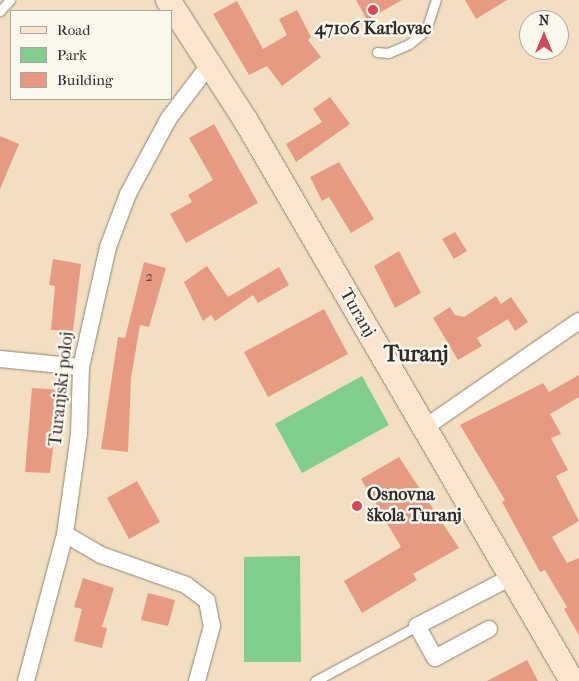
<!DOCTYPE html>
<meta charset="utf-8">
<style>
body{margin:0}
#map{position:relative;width:579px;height:681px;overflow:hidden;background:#f2dfc1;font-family:"IM FELL French Canon",serif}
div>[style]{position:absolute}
.green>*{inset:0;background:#80cd8c}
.building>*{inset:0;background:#e69a82}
.roads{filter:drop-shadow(0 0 1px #8e8576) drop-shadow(0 0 1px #8e8576)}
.service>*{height:9px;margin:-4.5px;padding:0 4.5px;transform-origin:4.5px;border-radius:4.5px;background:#fff}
.minor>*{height:16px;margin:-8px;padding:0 8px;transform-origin:8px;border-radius:8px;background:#fff}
.secondary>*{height:24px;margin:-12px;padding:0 12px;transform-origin:12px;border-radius:12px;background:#fbe5cf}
.dots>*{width:14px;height:14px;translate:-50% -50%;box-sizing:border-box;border:2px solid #fbf7ec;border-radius:50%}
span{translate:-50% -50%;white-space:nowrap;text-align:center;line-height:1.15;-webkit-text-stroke:5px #fbf7ec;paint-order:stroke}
.number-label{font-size:15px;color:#5a4741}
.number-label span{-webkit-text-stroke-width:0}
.poi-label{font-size:18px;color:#2b2b2b;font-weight:700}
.left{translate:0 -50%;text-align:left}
.street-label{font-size:18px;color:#2b2b2b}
.district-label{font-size:22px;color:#2b2b2b;font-weight:700}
.legend{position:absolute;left:10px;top:10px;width:162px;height:90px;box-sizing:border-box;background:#fbf7ec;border:1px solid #a8a59f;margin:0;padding:6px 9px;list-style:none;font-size:15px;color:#2b2b2b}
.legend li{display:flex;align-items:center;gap:10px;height:25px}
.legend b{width:25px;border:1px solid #a8a59f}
.north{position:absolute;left:519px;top:10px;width:50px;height:50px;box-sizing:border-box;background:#fbf7ec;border:1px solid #a8a59f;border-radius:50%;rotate:0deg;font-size:14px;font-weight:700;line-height:20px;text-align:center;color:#2b2b2b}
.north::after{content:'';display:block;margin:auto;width:18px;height:22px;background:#d1495b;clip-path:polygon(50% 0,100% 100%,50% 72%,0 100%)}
</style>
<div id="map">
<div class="green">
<i style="clip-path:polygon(362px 376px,389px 425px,302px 473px,275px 424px)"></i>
<i style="clip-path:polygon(300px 556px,301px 662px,244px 662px,244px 557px)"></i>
</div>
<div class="building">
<i style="clip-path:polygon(356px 0,402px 0,367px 20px)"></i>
<i style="clip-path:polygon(465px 0,507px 0,476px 19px)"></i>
<i style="clip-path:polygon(237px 1px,263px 49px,287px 35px,279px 19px,297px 10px,311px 37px,308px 40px,321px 57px,282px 86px,267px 66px,249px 75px,213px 14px)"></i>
<i style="clip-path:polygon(330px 97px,350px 124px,296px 162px,286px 144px,322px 122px,313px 109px)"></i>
<i style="clip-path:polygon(214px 124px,258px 203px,186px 243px,170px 214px,192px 202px,188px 195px,213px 180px,189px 138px)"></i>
<i style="clip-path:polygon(0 136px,19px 144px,0 189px)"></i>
<i style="clip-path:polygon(339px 162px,374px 219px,351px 233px,329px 197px,322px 201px,310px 177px)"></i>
<i style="clip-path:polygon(455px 232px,467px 251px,454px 259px,442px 239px)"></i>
<i style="clip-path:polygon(399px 251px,421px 293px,395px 308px,374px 266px)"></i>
<i style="clip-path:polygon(53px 259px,81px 264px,73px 331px,51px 330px,55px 286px,49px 285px)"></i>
<i style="clip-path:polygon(144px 262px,166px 268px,149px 327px,140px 325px,131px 378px,128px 452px,101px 449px,118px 337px,125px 338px)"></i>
<i style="clip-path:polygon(207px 266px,228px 297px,279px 267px,289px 285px,258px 303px,253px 295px,215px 321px,211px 315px,203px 321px,184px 282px)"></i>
<i style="clip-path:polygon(496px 296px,501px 304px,511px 297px,528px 322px,515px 331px,508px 319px,477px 338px,482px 346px,458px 360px,433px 318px,450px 307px,455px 315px,464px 317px)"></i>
<i style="clip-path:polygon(324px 309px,348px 354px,268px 397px,244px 352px)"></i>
<i style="clip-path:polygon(579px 375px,579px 397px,550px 414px,561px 434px,551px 438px,568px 470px,556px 476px,579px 521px,552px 537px,567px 563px,579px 558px,579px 635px,564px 609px,567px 607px,545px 570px,540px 572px,502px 502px,505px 500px,460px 425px,543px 383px,549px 392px)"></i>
<i style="clip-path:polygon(32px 388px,60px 390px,50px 473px,25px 472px)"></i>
<i style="clip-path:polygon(399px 457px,459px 548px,413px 574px,417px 580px,362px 613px,344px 581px,401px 547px,361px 479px)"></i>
<i style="clip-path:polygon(137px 481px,160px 522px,129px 539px,107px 498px)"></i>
<i style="clip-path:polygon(83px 578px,114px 588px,102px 627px,107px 628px,102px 648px,74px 641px,82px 609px,74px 607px)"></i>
<i style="clip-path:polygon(148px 593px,175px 600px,168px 626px,141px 620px)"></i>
<i style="clip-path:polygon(527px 660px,538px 681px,487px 681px)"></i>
</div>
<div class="roads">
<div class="service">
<i style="left:0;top:11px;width:15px;rotate:-48deg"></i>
<i style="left:377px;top:52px;width:11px;rotate:5deg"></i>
<i style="left:388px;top:53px;width:23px;rotate:-23deg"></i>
<i style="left:409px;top:44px;width:22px;rotate:-39deg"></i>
<i style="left:426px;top:30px;width:32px;rotate:-72deg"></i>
<i style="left:315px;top:681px;width:116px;rotate:-28.3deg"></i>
</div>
<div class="minor">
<i style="left:0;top:359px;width:81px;rotate:5.6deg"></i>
<i style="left:424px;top:428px;width:188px;rotate:-34.6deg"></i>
<i style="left:65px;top:534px;width:42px;rotate:30.3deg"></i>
<i style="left:101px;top:555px;width:90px;rotate:19.4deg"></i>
<i style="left:186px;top:585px;width:26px;rotate:37deg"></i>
<i style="left:207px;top:601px;width:25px;rotate:79deg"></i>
<i style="left:212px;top:626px;width:57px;rotate:105.3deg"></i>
<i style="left:489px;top:629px;width:61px;rotate:151.8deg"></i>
<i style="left:435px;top:658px;width:37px;rotate:-119deg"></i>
<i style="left:417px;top:626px;width:106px;rotate:-27.5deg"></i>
<i style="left:26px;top:681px;width:152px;rotate:-75.1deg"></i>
<i style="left:65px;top:534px;width:101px;rotate:-82deg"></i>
<i style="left:79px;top:434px;width:67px;rotate:-88.3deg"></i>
<i style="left:81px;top:367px;width:123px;rotate:-77.3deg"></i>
<i style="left:108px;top:247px;width:57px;rotate:-69.3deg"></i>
<i style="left:128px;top:194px;width:86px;rotate:-61.7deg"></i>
<i style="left:169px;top:118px;width:68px;rotate:-52.8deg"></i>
</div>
<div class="secondary">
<i style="left:168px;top:0;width:144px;rotate:57.2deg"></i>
<i style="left:246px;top:121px;width:648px;rotate:59.79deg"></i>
</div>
</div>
<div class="dots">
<i style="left:373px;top:10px;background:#d1495b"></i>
<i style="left:357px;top:506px;background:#d1495b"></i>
</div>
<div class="number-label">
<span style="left:149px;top:277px">2</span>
</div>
<div class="poi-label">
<span style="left:373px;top:29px">47106 Karlovac</span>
<span class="left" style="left:367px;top:506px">Osnovna<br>škola Turanj</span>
</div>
<div class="street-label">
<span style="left:357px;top:313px;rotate:60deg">Turanj</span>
<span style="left:62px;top:389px;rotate:-84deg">Turanjski poloj</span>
</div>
<div class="district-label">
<span style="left:416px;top:355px">Turanj</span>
</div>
<ul class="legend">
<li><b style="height:6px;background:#fbe5cf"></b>Road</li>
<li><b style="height:14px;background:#80cd8c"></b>Park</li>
<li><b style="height:14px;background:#e69a82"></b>Building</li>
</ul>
<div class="north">N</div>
</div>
